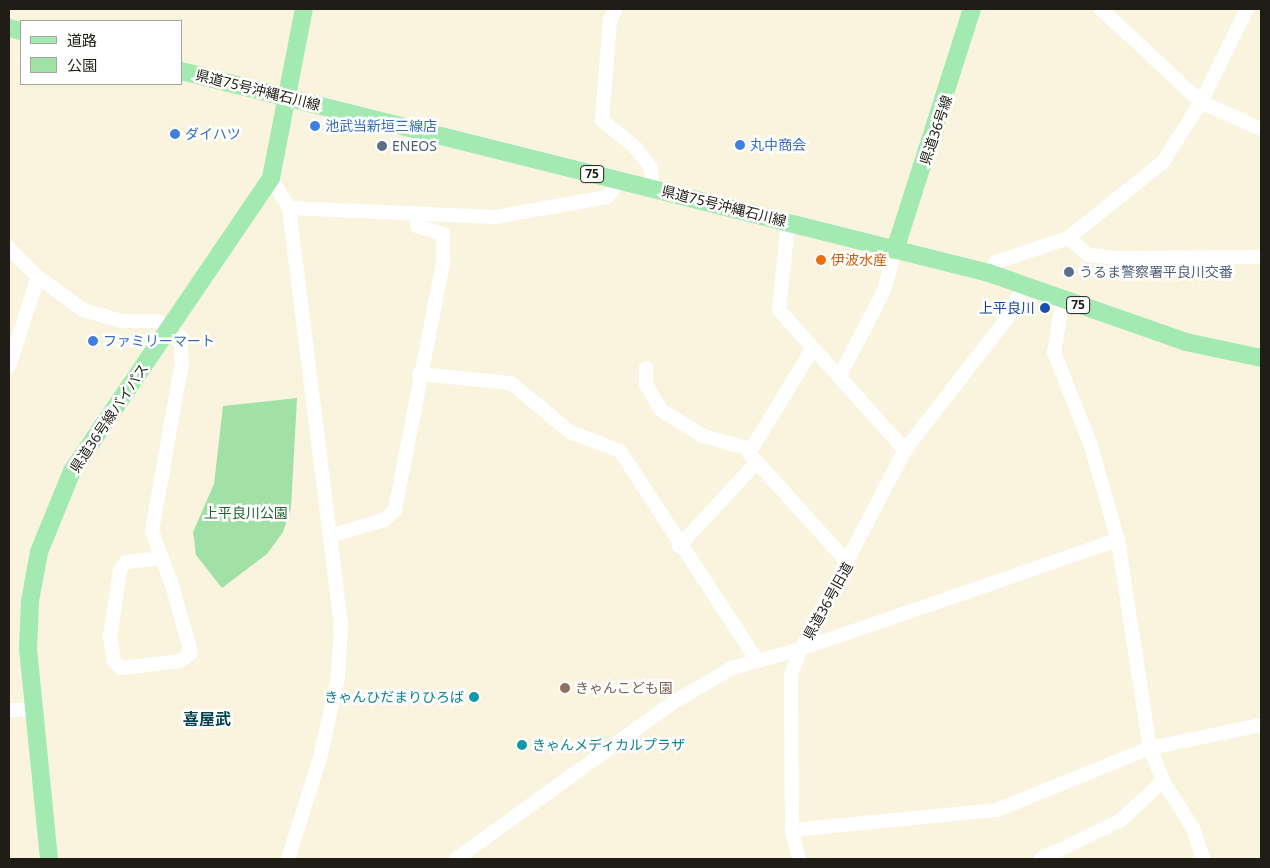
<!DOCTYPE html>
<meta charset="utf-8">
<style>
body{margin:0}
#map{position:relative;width:1270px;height:868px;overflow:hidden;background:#faf4df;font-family:"Noto Sans","Noto Sans JP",sans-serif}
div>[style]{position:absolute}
.green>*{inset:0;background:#a2e1a6}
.minor>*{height:14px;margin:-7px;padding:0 7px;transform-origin:7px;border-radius:7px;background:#fff}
.major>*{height:18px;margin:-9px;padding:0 9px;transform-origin:9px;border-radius:9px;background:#a3eab2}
.dots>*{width:14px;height:14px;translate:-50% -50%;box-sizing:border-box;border:2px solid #fff;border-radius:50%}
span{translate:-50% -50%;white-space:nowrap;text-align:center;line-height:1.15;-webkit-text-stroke:5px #fff;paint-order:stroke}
.shield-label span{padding:1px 4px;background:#fff;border:1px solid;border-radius:4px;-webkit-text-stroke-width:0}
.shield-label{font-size:12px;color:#1f1d15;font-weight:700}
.street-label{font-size:14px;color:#1f1d15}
.shop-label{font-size:14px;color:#366cbe}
.left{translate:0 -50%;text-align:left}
.service-label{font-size:14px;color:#4e5e75}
.food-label{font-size:14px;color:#c56008}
.transit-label{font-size:14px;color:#164399}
.right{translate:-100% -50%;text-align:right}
.park-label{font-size:14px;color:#20662b}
.education-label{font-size:14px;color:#785e54}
.culture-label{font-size:14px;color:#0d838f}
.quarter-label{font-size:16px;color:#04434e;font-weight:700}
.frame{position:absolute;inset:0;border:10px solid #1f1d15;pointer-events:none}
.legend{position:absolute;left:20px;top:20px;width:162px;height:65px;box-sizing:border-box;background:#fff;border:1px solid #a5a5a1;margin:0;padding:6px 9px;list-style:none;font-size:15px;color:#1f1d15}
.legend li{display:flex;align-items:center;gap:10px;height:25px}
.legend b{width:25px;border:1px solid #a5a5a1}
</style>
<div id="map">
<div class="green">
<i style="clip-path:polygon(297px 398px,291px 508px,283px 532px,267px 554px,222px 588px,196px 555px,193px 532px,214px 484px,223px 406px)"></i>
</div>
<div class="minor">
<i style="left:616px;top:9px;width:13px;rotate:119deg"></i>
<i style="left:610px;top:20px;width:100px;rotate:94.6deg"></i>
<i style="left:602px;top:120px;width:44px;rotate:39.5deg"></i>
<i style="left:636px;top:148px;width:25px;rotate:53deg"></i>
<i style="left:651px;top:168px;width:20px;rotate:87deg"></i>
<i style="left:1101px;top:9px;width:137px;rotate:42.9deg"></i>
<i style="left:1201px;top:102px;width:66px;rotate:24.2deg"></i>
<i style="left:271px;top:178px;width:35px;rotate:59deg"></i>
<i style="left:289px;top:208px;width:419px;rotate:82.9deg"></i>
<i style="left:341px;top:624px;width:53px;rotate:93.2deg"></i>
<i style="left:338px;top:677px;width:83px;rotate:102.5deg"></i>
<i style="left:320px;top:758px;width:106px;rotate:107.6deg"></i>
<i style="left:289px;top:208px;width:206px;rotate:2.5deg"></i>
<i style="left:495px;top:217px;width:114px;rotate:-10.1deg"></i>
<i style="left:607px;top:197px;width:20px;rotate:-53deg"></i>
<i style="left:788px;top:223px;width:87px;rotate:95.9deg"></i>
<i style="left:779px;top:310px;width:188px;rotate:48deg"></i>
<i style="left:1068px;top:238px;width:27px;rotate:39deg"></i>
<i style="left:1089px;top:255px;width:30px;rotate:6deg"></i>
<i style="left:1119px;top:258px;width:142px;rotate:-0.4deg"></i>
<i style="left:9px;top:248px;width:41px;rotate:45deg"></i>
<i style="left:38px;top:277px;width:56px;rotate:36.3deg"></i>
<i style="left:83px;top:310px;width:41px;rotate:15.8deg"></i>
<i style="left:122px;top:321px;width:35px"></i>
<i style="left:157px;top:321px;width:27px;rotate:33deg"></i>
<i style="left:180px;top:336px;width:26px;rotate:86deg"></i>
<i style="left:182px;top:362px;width:172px;rotate:100.1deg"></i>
<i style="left:152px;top:531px;width:61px;rotate:69.8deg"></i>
<i style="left:173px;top:588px;width:67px;rotate:74.5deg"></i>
<i style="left:191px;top:653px;width:14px;rotate:144deg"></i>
<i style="left:180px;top:661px;width:59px;rotate:173.2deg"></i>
<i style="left:121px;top:668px;width:10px;rotate:-135deg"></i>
<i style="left:114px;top:661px;width:24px;rotate:-99deg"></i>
<i style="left:110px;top:637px;width:68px;rotate:-81.5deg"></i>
<i style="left:120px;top:570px;width:10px;rotate:-53deg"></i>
<i style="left:126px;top:562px;width:36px;rotate:-6deg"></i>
<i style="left:989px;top:273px;width:13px;rotate:-58deg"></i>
<i style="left:996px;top:262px;width:76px;rotate:-18.4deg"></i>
<i style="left:1068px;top:238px;width:122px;rotate:-38.7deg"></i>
<i style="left:1163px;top:162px;width:71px;rotate:-57.7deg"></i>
<i style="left:1201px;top:102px;width:104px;rotate:-63.7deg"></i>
<i style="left:1063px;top:299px;width:54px;rotate:99.6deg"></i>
<i style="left:1054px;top:352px;width:101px;rotate:68.5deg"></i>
<i style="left:1091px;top:446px;width:98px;rotate:74deg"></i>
<i style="left:1118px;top:540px;width:210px;rotate:81.3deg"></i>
<i style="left:1150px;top:748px;width:35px;rotate:68deg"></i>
<i style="left:1163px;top:781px;width:56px;rotate:57.4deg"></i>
<i style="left:1193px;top:828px;width:33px;rotate:72deg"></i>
<i style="left:812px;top:350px;width:121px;rotate:121.5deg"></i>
<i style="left:749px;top:453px;width:149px;rotate:48deg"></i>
<i style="left:9px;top:366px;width:94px;rotate:-72deg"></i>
<i style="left:646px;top:368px;width:16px;rotate:90deg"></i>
<i style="left:646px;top:384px;width:30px;rotate:60deg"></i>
<i style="left:661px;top:410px;width:49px;rotate:31.8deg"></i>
<i style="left:703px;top:436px;width:49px;rotate:15.5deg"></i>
<i style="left:419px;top:374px;width:92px;rotate:5.6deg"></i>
<i style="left:511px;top:383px;width:77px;rotate:39.7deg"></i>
<i style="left:570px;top:432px;width:53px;rotate:20.8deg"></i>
<i style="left:620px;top:451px;width:250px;rotate:56.8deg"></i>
<i style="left:839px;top:377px;width:97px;rotate:-62.4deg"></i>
<i style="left:884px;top:291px;width:42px;rotate:-75deg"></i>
<i style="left:333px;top:535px;width:53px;rotate:-16.4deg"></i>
<i style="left:384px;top:520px;width:15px;rotate:-42deg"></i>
<i style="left:395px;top:510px;width:253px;rotate:-79deg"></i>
<i style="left:443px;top:262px;width:28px;rotate:-90deg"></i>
<i style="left:443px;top:234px;width:27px;rotate:-163deg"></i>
<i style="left:417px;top:226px;width:10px;rotate:-84deg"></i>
<i style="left:679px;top:546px;width:115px;rotate:-47.1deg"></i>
<i style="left:9px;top:710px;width:24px"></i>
<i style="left:792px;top:830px;width:206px;rotate:-5.6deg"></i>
<i style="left:997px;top:810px;width:165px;rotate:-22.1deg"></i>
<i style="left:1150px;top:748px;width:113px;rotate:-11.7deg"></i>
<i style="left:456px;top:859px;width:266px;rotate:-35.8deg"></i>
<i style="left:672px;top:703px;width:69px;rotate:-30.3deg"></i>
<i style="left:732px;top:668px;width:72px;rotate:-15.4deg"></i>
<i style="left:801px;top:649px;width:225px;rotate:-62.4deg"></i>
<i style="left:905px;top:450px;width:165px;rotate:-52.2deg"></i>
<i style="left:1006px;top:320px;width:38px;rotate:-62deg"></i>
<i style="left:799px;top:859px;width:30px;rotate:-104deg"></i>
<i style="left:792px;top:830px;width:156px;rotate:-90.4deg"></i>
<i style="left:791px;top:674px;width:27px;rotate:-68deg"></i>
<i style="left:801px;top:649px;width:335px;rotate:-19deg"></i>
<i style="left:1041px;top:859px;width:89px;rotate:-26deg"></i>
<i style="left:1121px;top:820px;width:57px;rotate:-42.9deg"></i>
</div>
<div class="major">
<i style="left:9px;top:28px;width:12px;rotate:14deg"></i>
<i style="left:181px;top:71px;width:833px;rotate:14.04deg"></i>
<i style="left:989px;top:273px;width:209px;rotate:19.3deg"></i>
<i style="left:1186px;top:342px;width:77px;rotate:12deg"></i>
<i style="left:895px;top:250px;width:253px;rotate:-72.3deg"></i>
<i style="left:49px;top:859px;width:211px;rotate:-95.7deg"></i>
<i style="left:28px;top:649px;width:48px;rotate:-87.6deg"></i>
<i style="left:30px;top:601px;width:50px;rotate:-79.6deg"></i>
<i style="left:39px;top:552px;width:87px;rotate:-67.8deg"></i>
<i style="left:72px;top:471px;width:354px;rotate:-55.8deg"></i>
<i style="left:271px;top:178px;width:172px;rotate:-79deg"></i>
</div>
<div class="dots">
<i style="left:315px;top:126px;background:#3f7fe0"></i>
<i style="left:175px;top:134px;background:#3f7fe0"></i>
<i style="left:740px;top:145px;background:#3f7fe0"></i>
<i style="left:382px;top:146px;background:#5c6f8a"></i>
<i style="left:821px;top:260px;background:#e8710a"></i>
<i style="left:1069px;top:272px;background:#5c6f8a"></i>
<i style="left:1045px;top:308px;background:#1a4fb4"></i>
<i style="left:93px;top:341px;background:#3f7fe0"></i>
<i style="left:565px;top:688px;background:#8d6e63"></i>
<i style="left:474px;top:697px;background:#0f9aa8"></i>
<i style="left:522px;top:745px;background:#0f9aa8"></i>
</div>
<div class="shield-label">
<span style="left:592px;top:174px">75</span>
<span style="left:1078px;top:305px">75</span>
</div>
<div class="street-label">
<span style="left:258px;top:90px;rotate:14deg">県道75号沖縄石川線</span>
<span style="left:936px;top:130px;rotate:-71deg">県道36号線</span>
<span style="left:724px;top:206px;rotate:14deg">県道75号沖縄石川線</span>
<span style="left:109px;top:418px;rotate:-56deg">県道36号線バイパス</span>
<span style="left:828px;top:601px;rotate:-61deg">県道36号旧道</span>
</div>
<div class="shop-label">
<span class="left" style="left:325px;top:126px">池武当新垣三線店</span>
<span class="left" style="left:185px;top:134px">ダイハツ</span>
<span class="left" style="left:750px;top:145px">丸中商会</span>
<span class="left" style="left:103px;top:341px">ファミリーマート</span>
</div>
<div class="service-label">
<span class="left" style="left:392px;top:146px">ENEOS</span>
<span class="left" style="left:1079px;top:272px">うるま警察署平良川交番</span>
</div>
<div class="food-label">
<span class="left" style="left:831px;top:260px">伊波水産</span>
</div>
<div class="transit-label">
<span class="right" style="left:1035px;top:308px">上平良川</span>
</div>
<div class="park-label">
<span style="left:246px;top:513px">上平良川公園</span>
</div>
<div class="education-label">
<span class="left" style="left:575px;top:688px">きゃんこども園</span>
</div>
<div class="culture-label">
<span class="right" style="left:464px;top:697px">きゃんひだまりひろば</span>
<span class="left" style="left:532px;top:745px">きゃんメディカルプラザ</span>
</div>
<div class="quarter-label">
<span style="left:207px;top:719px">喜屋武</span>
</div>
<div class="frame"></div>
<ul class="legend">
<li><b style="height:6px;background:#a3eab2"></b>道路</li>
<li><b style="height:14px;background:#a2e1a6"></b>公園</li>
</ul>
</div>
